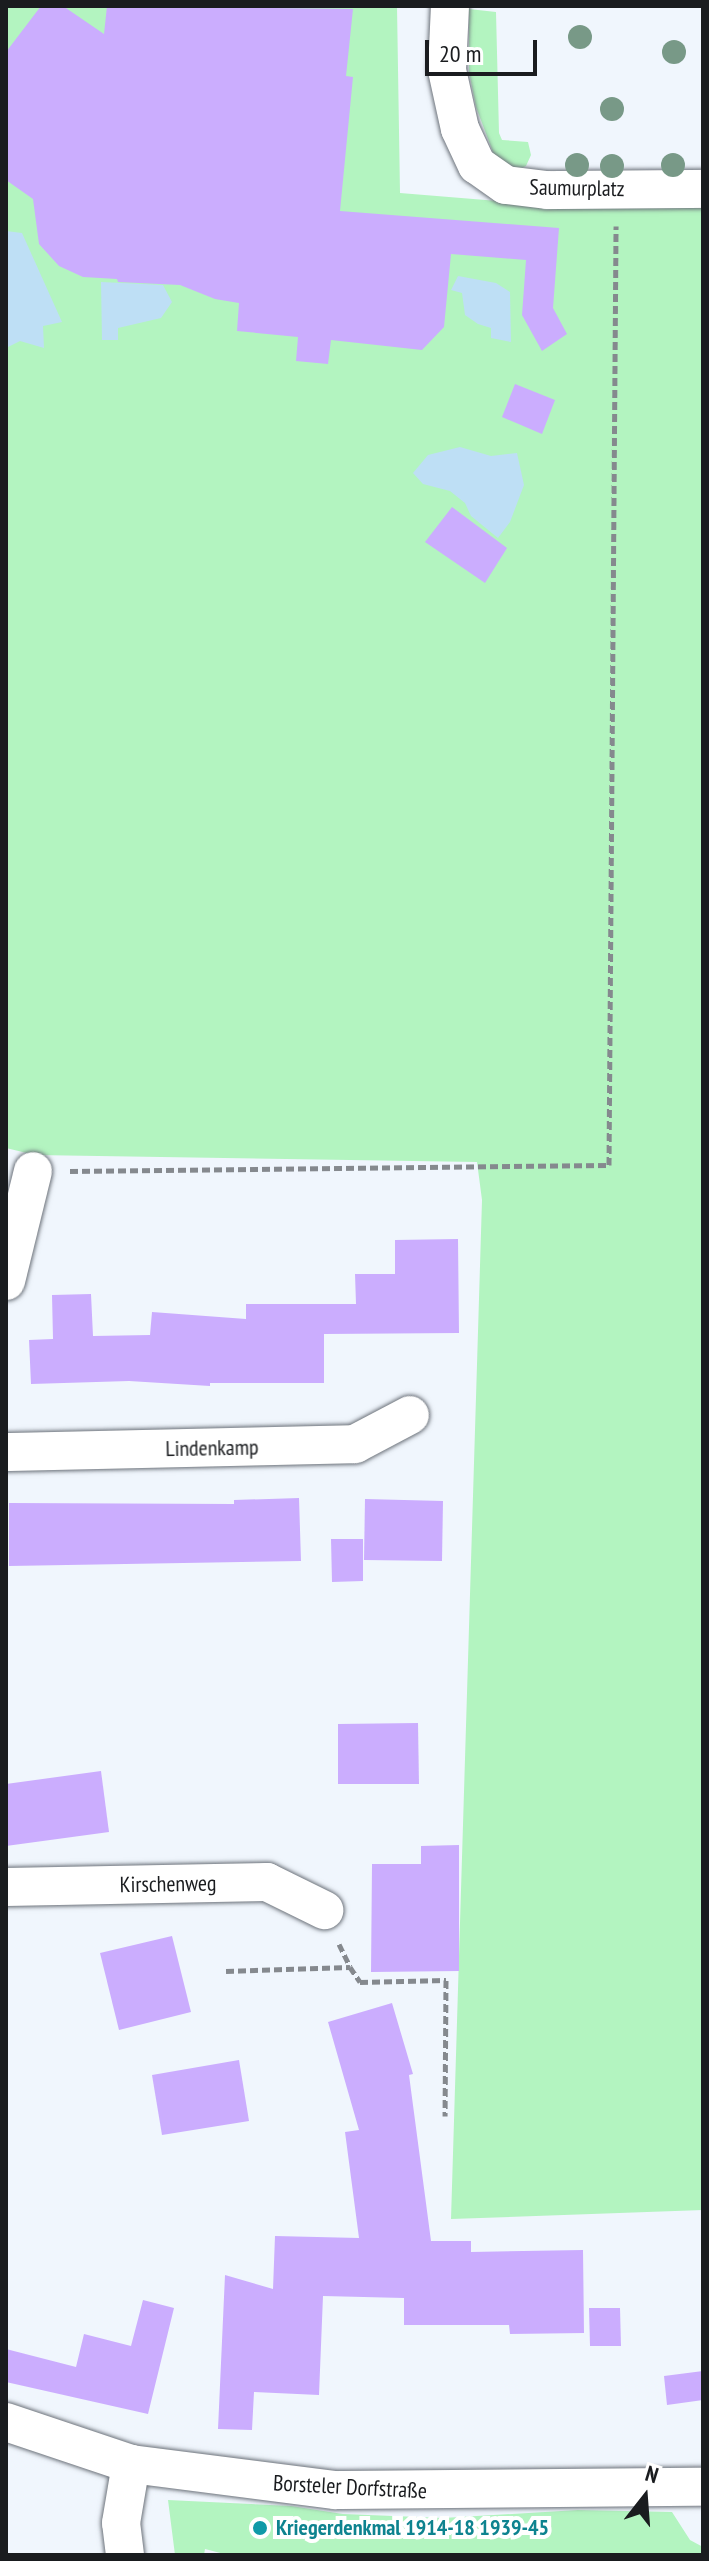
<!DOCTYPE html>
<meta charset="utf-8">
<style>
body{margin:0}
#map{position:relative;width:709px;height:2561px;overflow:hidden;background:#f0f6fd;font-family:"PT Sans Narrow",sans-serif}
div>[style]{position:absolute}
.green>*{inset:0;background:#b3f4c0}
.water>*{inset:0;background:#bedff5}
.building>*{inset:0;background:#cbadfe}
.path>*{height:5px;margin-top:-2.5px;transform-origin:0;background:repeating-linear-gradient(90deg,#85898e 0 8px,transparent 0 12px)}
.roads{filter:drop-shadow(0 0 2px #6d737b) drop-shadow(0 0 2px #6d737b)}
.street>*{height:38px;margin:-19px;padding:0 19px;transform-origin:19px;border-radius:19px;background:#fff}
.trees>*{width:24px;height:24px;margin:-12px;border-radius:50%;background:#789987}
.dots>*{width:22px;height:22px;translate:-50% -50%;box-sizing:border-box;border:4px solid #fff;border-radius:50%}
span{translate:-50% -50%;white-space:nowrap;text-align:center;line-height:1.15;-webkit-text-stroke:8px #fff;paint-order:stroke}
.street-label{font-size:22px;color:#1a1c1f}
.culture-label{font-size:22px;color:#0d838f;font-weight:700}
.left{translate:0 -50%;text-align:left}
.frame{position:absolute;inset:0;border:8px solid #1a1c1f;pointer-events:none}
.north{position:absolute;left:605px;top:2457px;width:80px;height:80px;-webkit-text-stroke:6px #fff;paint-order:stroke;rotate:17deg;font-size:22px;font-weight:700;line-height:32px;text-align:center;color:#1a1c1f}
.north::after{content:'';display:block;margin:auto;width:28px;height:36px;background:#1a1c1f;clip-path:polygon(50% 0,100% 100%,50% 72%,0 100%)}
.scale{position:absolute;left:425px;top:40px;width:112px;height:36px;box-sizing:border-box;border:4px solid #1a1c1f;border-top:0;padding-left:10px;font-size:24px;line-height:28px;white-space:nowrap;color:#1a1c1f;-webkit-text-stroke:6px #fff;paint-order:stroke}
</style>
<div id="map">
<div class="green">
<i style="clip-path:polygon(6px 6px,397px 6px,400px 193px,569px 207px,703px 205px,703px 2210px,451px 2219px,482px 1200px,477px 1162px,35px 1155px,6px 1148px)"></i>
<i style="clip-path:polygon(469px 9px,496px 12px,499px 133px,502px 140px,528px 142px,531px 155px,526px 166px,515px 171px,497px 163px,476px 107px,469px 72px)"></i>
<i style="clip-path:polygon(168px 2500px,291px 2506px,343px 2514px,443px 2518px,578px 2510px,672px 2512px,690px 2540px,703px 2547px,703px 2555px,228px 2555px,205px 2549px,204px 2555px,175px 2555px)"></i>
</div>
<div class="water">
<i style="clip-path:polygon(6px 231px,22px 233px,62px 322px,43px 326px,44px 348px,20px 341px,6px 348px)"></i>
<i style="clip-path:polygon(458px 276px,496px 283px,510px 292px,511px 342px,491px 338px,491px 328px,478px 324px,465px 315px,462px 293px,451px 290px)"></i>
<i style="clip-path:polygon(101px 282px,163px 285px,172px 302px,161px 318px,118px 328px,118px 340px,102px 340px)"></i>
<i style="clip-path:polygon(460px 447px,491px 456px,517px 453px,524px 485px,510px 522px,498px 538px,471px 516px,465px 503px,450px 491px,423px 484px,413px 473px,428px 455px)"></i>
</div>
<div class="building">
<i style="clip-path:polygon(41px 6px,63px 6px,104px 34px,107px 6px,353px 9px,346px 76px,353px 77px,340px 211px,559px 228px,553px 308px,567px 334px,542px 351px,522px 315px,526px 260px,451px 254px,444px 327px,422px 350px,331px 340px,328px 364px,296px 361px,298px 337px,237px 331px,239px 303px,215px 299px,180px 285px,118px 282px,117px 279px,83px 277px,59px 266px,39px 244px,33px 199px,6px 180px,6px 52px)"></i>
<i style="clip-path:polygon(515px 384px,555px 400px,542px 434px,502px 417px)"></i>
<i style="clip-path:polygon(452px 507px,507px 548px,485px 583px,425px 542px)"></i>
<i style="clip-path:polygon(458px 1239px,459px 1333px,324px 1334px,324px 1383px,210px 1383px,210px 1386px,129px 1381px,31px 1384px,29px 1340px,53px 1339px,52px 1295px,91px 1294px,93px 1336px,150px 1335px,152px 1312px,246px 1319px,246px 1304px,356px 1304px,355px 1274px,395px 1274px,395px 1240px)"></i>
<i style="clip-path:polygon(299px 1498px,301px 1561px,9px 1566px,9px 1503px,234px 1504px,234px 1500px)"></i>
<i style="clip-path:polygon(365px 1499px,443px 1501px,442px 1561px,364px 1560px)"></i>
<i style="clip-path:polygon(331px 1539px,363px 1539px,363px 1581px,332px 1582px)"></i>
<i style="clip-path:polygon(418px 1723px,419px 1784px,338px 1784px,338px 1724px)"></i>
<i style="clip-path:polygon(101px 1771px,109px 1832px,6px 1846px,6px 1784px)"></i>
<i style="clip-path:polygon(459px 1845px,459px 1971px,371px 1972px,372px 1864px,421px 1864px,421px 1846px)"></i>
<i style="clip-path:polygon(172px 1936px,191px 2012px,119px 2030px,100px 1953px)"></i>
<i style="clip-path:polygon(392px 2003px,413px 2074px,409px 2075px,431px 2241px,471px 2241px,471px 2252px,583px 2250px,584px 2333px,510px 2334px,509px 2325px,404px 2325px,404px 2298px,323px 2296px,319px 2395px,254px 2392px,252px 2430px,218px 2429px,225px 2275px,273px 2289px,275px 2236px,359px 2238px,345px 2132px,359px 2130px,328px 2022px)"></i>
<i style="clip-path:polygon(239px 2060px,249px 2121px,162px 2135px,152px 2075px)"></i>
<i style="clip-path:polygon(143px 2300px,174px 2308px,148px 2414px,6px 2382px,6px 2349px,76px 2367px,84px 2334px,131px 2346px)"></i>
<i style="clip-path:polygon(589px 2308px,620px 2308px,621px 2346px,590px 2346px)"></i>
<i style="clip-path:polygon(703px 2371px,703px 2400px,667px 2405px,664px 2376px)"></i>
</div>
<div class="path">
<i style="left:70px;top:1171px;width:539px;rotate:-0.64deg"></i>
<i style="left:609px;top:1165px;width:939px;rotate:-89.57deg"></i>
<i style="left:339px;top:1944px;width:25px;rotate:64deg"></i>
<i style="left:226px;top:1971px;width:124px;rotate:-1.8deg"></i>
<i style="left:350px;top:1967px;width:18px;rotate:56deg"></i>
<i style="left:360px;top:1982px;width:86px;rotate:-1.3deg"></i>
<i style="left:446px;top:1980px;width:136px;rotate:90.4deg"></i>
</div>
<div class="roads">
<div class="street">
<i style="left:450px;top:6px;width:64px;rotate:92.7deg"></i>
<i style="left:447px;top:70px;width:60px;rotate:77.6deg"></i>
<i style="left:460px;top:129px;width:40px;rotate:65deg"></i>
<i style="left:477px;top:165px;width:35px;rotate:35deg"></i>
<i style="left:506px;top:185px;width:41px;rotate:7deg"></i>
<i style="left:547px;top:190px;width:156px;rotate:-0.4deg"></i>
<i style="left:6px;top:1281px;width:113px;rotate:-76.2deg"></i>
<i style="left:6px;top:1452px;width:349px;rotate:-1.3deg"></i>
<i style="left:355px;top:1444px;width:62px;rotate:-27.8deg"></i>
<i style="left:6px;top:1887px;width:261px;rotate:-1.1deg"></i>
<i style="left:267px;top:1882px;width:64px;rotate:26.2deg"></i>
<i style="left:6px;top:2422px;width:132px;rotate:18.6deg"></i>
<i style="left:131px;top:2464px;width:206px;rotate:7.3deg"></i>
<i style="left:335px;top:2490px;width:368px;rotate:-0.5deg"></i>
<i style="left:125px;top:2555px;width:32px;rotate:-97deg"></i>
<i style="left:121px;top:2523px;width:60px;rotate:-80.4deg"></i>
</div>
</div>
<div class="trees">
<i style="left:580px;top:37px"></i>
<i style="left:674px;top:52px"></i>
<i style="left:612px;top:109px"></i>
<i style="left:577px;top:165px"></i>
<i style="left:673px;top:165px"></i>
<i style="left:612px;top:166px"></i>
</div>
<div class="dots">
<i style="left:260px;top:2528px;background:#0f9aa8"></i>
</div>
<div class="street-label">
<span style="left:577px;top:188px;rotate:1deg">Saumurplatz</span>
<span style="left:212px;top:1448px;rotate:-1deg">Lindenkamp</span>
<span style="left:168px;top:1884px;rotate:-1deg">Kirschenweg</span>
<span style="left:350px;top:2487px;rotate:3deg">Borsteler Dorfstraße</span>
</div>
<div class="culture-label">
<span class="left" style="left:276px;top:2528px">Kriegerdenkmal 1914-18 1939-45</span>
</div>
<div class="frame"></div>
<div class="north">N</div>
<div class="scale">20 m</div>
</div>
